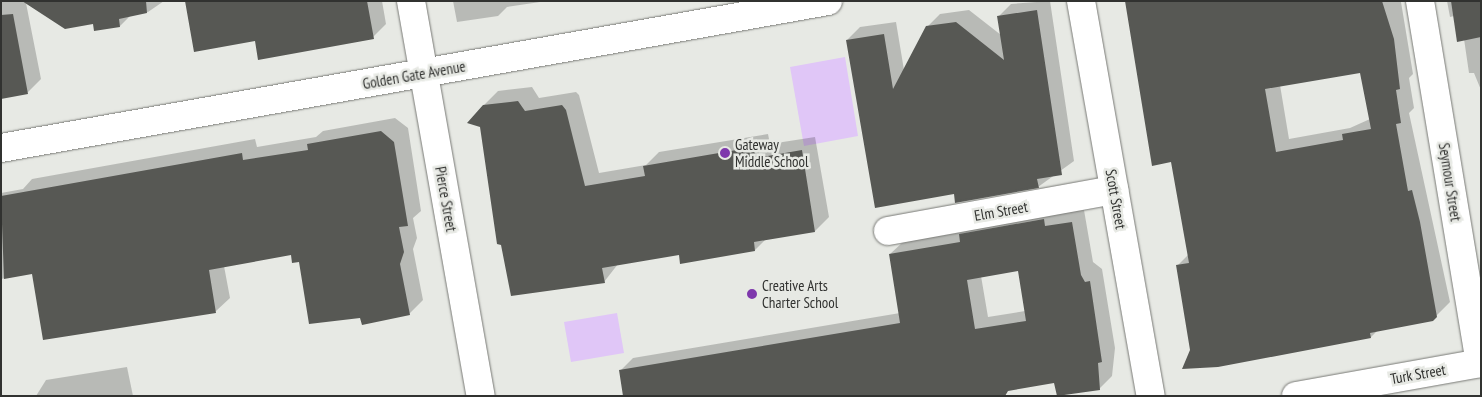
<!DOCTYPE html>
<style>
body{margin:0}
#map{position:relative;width:1482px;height:397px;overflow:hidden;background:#e7e9e4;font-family:"PT Sans Narrow",sans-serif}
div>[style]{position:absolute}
.green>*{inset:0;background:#e0c6f7}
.shadow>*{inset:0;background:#0003}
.building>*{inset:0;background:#575854}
.roads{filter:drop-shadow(0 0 1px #787975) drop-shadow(0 0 1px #787975)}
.minor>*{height:28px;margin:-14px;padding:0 14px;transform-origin:14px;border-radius:14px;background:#fff}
.major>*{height:28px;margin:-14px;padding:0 14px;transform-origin:14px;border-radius:14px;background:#fff}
.dots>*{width:14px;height:14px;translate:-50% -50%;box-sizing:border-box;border:2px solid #e7e9e4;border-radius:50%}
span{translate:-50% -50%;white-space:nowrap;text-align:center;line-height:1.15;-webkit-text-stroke:5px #e7e9e4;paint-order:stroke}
.street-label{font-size:15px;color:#313230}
.poi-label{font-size:15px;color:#313230}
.left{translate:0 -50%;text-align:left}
.frame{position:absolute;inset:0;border:2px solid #313230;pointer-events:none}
</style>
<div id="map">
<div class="green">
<i style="clip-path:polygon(845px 57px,858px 136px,804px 146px,790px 67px)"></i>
<i style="clip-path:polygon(617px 313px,624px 353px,571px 362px,564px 322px)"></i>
</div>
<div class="shadow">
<i style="clip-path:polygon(1px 1px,164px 1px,148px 12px,131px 15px,120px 26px,94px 22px,65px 28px,26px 3px,41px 79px,28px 92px,1px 98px)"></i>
<i style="clip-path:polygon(186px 1px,382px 1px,386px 24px,373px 37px,256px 40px)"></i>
<i style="clip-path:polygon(453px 1px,547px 1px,507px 7px,498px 16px,457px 22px)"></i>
<i style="clip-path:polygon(1050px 1px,1074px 161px,1038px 187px,955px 192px,847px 40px,860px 27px,896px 22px,904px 70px,927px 27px,940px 14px,969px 10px,1001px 35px,998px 17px,1011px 4px)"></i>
<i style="clip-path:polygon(evenodd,1127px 1px,1401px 2px,1413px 74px,1409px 78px,1414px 108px,1409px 113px,1450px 302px,1436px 316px,1378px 330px,1371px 337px,1191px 351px,1177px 266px,1189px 254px,1172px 161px,1127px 1px,1361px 72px,1370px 119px,1350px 128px,1289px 139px,1280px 85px,1361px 72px)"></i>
<i style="clip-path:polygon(1447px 1px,1481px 1px,1481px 90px,1474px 73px,1469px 73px,1464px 39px,1454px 16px,1450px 17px)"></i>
<i style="clip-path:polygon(532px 87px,539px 98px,576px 92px,579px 95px,599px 173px,646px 165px,659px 152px,768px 134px,770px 144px,815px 137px,829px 217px,815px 231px,766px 239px,755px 250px,680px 254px,618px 264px,604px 282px,484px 105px,498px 91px)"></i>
<i style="clip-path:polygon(395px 118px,408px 128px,421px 211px,413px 218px,417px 238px,413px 249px,423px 300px,409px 314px,361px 317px,292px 254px,224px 266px,230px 298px,216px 311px,44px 339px,33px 273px,1px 279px,1px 193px,23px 189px,32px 179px,255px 139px,257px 147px,316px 137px,323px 131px)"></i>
<i style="clip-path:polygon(evenodd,1056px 207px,1057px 214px,1084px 210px,1093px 262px,1102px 269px,1115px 348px,1112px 376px,1099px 389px,1056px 382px,620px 371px,633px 358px,900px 313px,890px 254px,903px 242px,963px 232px,974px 222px,1056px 207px,1019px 270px,1025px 311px,988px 317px,981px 276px,1019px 270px)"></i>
<i style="clip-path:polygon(127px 367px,133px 396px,36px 396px,46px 380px)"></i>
</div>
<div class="building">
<i style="clip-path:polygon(22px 1px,146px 1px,147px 13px,119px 19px,120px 27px,94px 31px,93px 24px,65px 29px)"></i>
<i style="clip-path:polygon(185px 1px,367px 1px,374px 39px,258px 60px,255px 41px,194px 52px)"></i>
<i style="clip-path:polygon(evenodd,1125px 1px,1382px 1px,1394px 39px,1400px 89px,1396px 90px,1401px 123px,1396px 124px,1408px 191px,1412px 190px,1420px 222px,1437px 317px,1433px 321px,1370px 333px,1371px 338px,1218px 367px,1182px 369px,1190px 350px,1176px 265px,1189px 263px,1171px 162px,1152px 166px,1125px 1px,1360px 73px,1371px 129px,1342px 134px,1343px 140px,1276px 152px,1265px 89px,1360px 73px)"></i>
<i style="clip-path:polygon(1451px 1px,1481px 1px,1481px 37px,1457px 42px)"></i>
<i style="clip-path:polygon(1037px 10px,1062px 175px,1037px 179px,1039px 188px,955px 203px,954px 194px,875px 208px,846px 40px,884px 34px,893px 89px,926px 26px,956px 22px,1004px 60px,997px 16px)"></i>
<i style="clip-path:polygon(13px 14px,28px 94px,1px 99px,1px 15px)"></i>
<i style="clip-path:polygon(518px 101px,525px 111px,562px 105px,566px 110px,585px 186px,645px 176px,643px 166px,754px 147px,756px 158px,802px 150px,815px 232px,754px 242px,755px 251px,680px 264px,679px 255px,602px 268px,605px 283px,511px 296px,501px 245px,497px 244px,480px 127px,467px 123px,483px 105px)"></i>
<i style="clip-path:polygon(381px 131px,394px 142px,408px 226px,399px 227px,404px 252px,400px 264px,410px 315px,362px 325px,360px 318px,309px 324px,299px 262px,292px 263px,291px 255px,209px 270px,216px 313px,43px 340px,32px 274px,4px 279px,1px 196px,242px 153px,243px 160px,308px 150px,307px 144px)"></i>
<i style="clip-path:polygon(evenodd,1044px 219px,1045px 226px,1072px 222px,1081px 275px,1085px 282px,1090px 281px,1102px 362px,1098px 363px,1100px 390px,1057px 396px,1054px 383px,1008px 391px,1005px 396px,623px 396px,619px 370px,900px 323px,889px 254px,960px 242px,959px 234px,1044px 219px,1018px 271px,1026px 321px,975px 329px,967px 280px,1018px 271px)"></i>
</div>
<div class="roads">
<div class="minor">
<i style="left:411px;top:1px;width:401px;rotate:80deg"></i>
<i style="left:1081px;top:1px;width:401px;rotate:80deg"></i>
<i style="left:1420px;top:1px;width:367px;rotate:80.6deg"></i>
<i style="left:888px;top:231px;width:230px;rotate:-10.3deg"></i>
</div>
<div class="major">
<i style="left:1px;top:148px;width:840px;rotate:-10.08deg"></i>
<i style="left:1296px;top:396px;width:188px;rotate:-10.1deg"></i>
</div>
</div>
<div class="dots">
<i style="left:725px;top:153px;background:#7e38ac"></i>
<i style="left:752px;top:294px;background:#7e38ac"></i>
</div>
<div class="street-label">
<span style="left:414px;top:75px;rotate:-10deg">Golden Gate Avenue</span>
<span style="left:1450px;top:182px;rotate:81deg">Seymour Street</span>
<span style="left:446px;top:199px;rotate:80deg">Pierce Street</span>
<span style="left:1116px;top:199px;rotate:80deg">Scott Street</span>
<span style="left:1001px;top:211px;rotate:-10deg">Elm Street</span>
<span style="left:1418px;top:374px;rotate:-10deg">Turk Street</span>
</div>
<div class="poi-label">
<span class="left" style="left:735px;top:153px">Gateway<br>Middle School</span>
<span class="left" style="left:762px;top:294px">Creative Arts<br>Charter School</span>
</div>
<div class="frame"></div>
</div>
